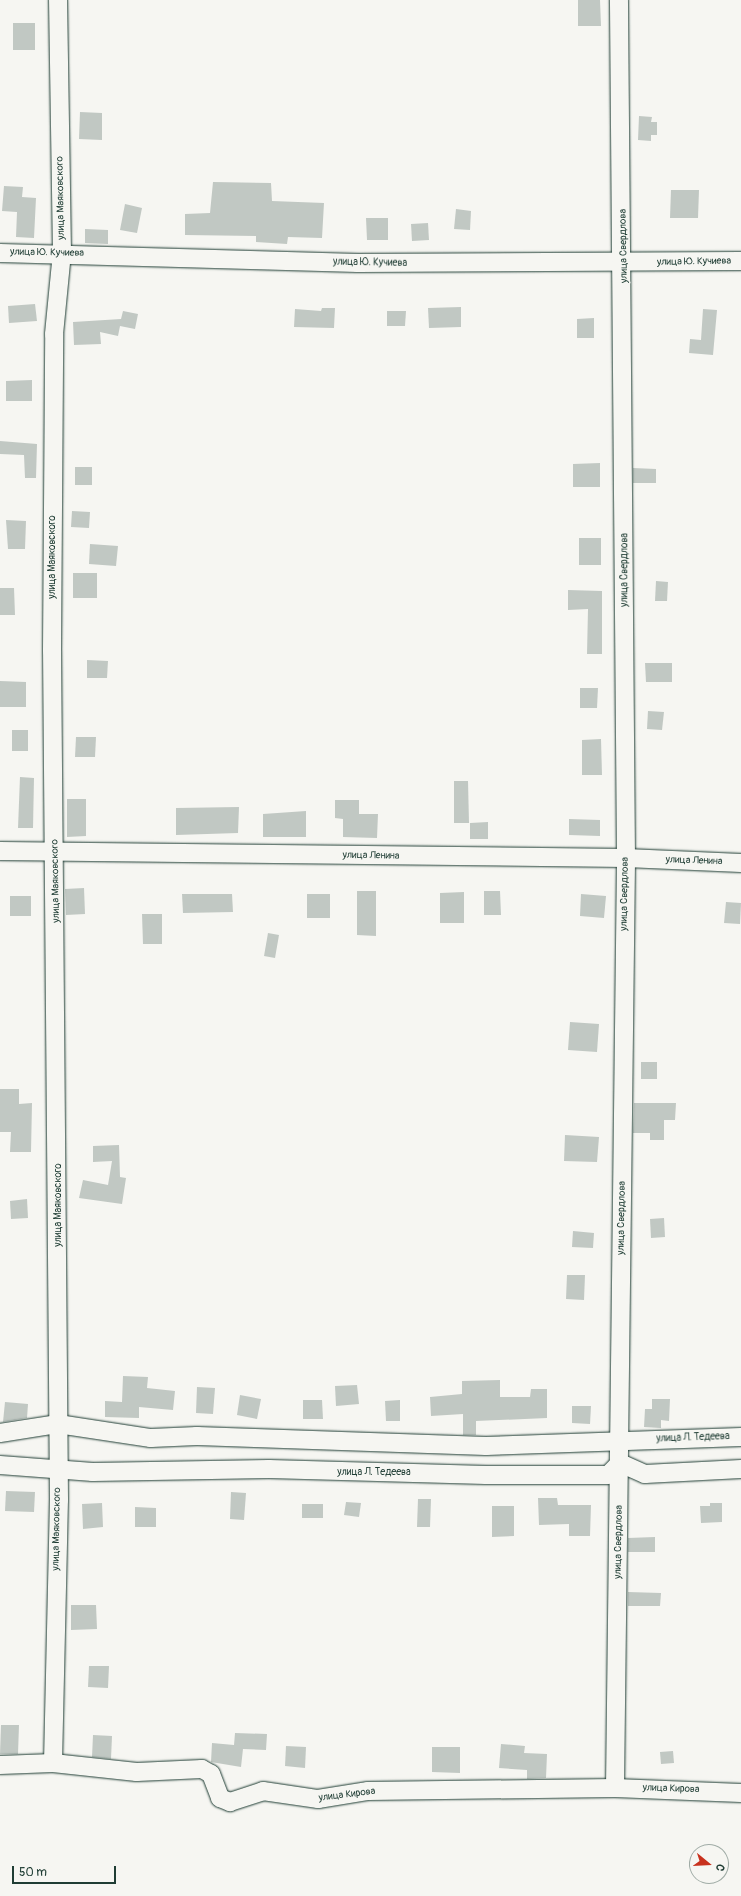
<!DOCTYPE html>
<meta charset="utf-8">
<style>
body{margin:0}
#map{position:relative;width:741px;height:1896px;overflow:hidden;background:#f6f6f2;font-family:Pangolin,sans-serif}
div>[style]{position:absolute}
.building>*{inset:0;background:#c1c8c3}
.roads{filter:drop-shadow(0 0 1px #1f3d34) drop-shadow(0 0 1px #1f3d34)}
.minor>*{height:18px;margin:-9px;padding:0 9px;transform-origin:9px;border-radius:9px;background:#f6f6f2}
span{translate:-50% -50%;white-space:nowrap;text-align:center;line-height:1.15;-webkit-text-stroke:3px #f6f6f2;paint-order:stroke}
.street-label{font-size:10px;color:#1f3d34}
.north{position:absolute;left:689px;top:1844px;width:40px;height:40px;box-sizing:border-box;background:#f6f6f2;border:1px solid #a0aca6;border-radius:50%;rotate:108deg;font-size:11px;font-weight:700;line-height:16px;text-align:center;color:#1f3d34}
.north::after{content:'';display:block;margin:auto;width:14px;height:18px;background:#c8321e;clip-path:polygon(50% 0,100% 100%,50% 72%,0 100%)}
.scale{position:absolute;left:12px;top:1866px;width:104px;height:18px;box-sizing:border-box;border:2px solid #1f3d34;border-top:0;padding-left:5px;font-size:12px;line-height:14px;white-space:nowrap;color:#1f3d34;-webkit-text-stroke:3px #f6f6f2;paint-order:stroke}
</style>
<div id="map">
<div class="building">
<i style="clip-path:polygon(578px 0,600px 0,601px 26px,578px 26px)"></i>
<i style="clip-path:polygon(13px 23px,35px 23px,35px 50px,13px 50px)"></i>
<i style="clip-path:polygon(80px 112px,102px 113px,102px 140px,79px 139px)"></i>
<i style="clip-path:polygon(639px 116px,652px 117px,651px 122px,657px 122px,657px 135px,651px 135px,651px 141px,638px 140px)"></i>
<i style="clip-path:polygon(213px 182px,271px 183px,272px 201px,324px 203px,322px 238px,288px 237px,287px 244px,256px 242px,256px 236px,185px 235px,185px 214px,210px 213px)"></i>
<i style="clip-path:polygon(4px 186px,23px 187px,22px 197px,36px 198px,34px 238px,16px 237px,17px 212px,2px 211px)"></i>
<i style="clip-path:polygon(671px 190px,699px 190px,698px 218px,670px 218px)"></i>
<i style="clip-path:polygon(125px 204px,142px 208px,137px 233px,120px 230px)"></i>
<i style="clip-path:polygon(456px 209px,471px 211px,470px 230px,454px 229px)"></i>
<i style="clip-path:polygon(366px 218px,388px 218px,388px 240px,367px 240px)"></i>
<i style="clip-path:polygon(428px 223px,429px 240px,412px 241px,411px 224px)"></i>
<i style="clip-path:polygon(85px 229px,108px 230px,108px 244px,85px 243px)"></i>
<i style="clip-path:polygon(35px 304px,37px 321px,9px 323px,8px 306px)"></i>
<i style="clip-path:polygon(461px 307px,461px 327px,429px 328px,428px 308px)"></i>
<i style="clip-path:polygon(322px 308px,335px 308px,334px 328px,294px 327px,295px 309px,321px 311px)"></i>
<i style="clip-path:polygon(703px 309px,717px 310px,713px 355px,689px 353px,690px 339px,701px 340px)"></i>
<i style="clip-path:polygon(123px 311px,138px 314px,135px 329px,120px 326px,118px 336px,100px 332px,101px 344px,74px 345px,73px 322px,121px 319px)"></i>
<i style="clip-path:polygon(387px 311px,406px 311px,405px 326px,387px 326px)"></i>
<i style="clip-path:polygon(594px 318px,594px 338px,577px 338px,577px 319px)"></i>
<i style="clip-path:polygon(32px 380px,32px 401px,6px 401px,6px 381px)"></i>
<i style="clip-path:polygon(0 441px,37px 444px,36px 478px,25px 478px,24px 455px,0 454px)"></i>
<i style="clip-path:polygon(600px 463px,600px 487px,573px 487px,573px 464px)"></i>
<i style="clip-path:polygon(75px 467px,92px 467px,92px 485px,75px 485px)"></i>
<i style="clip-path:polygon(633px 468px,656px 469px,656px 483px,633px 483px)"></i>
<i style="clip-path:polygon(72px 511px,90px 512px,89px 528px,71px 527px)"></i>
<i style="clip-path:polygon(6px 520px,26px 521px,25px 549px,8px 549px)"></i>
<i style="clip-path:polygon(579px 538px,601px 538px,601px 565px,579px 565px)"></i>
<i style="clip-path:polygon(90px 544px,118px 546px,116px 566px,89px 564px)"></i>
<i style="clip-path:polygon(73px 573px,97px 573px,97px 598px,73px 598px)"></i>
<i style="clip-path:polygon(656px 581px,668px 582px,667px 601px,655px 601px)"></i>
<i style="clip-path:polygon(0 588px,14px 588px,15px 615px,0 615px)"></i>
<i style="clip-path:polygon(568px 590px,602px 591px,602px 654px,587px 654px,588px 609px,568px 610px)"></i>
<i style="clip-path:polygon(87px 660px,108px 661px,107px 678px,87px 678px)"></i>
<i style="clip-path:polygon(645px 663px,672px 663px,672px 682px,646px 682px)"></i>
<i style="clip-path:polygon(0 681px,26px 682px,26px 707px,0 707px)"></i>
<i style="clip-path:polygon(580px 688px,598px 688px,597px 708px,580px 708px)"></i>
<i style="clip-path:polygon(648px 711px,664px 712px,662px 730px,647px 729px)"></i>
<i style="clip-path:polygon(12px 730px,28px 730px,28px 751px,12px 751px)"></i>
<i style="clip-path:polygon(76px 737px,96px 737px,95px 757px,75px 757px)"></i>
<i style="clip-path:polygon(601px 739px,602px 775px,582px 775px,582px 740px)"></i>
<i style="clip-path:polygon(20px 777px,34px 778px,33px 828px,18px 828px)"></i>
<i style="clip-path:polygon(454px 781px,468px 781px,469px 823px,454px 823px)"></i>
<i style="clip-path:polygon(67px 799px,86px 799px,86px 836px,67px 837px)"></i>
<i style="clip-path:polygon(335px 800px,359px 800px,359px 814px,378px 814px,377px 838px,343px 837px,343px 819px,335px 818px)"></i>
<i style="clip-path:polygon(239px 807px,238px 833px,176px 835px,176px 808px)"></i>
<i style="clip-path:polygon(306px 811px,306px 837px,263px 837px,263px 814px)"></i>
<i style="clip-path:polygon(569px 819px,600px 820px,600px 836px,569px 835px)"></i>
<i style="clip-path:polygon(488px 822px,488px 839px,470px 839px,470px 823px)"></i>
<i style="clip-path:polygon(84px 888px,85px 914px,66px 915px,65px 889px)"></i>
<i style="clip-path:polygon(357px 891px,376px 891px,376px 936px,357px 935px)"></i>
<i style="clip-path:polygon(484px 891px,500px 891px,501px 915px,484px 915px)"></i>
<i style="clip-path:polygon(464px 892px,464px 923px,440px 923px,440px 893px)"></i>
<i style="clip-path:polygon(182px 894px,232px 894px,233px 912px,183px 913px)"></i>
<i style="clip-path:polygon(307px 894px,330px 894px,330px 918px,307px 918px)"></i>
<i style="clip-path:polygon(581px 894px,606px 896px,604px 918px,580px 916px)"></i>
<i style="clip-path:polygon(10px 896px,31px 896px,31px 916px,10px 916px)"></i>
<i style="clip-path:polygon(726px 902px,741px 903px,740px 924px,724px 923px)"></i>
<i style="clip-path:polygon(142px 914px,162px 914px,162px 944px,143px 944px)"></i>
<i style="clip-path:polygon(268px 933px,279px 935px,275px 958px,264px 956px)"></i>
<i style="clip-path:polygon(570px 1022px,599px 1024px,597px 1052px,568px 1050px)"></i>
<i style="clip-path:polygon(641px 1062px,657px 1062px,657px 1079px,641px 1079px)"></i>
<i style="clip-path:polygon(0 1089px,19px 1089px,19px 1104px,32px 1103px,31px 1152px,10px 1152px,11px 1132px,0 1132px)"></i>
<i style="clip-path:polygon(634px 1103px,676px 1103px,675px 1120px,664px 1120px,664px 1140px,650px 1140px,650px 1133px,633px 1133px)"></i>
<i style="clip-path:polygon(565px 1135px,599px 1137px,597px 1162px,564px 1161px)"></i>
<i style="clip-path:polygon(119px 1145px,120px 1177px,126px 1178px,122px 1204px,79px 1198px,83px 1180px,108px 1185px,112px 1161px,93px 1162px,93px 1146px)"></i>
<i style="clip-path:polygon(27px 1199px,28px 1218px,11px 1219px,10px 1201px)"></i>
<i style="clip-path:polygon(664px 1218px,665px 1237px,651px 1238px,650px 1219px)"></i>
<i style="clip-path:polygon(573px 1231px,594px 1233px,593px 1248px,572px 1247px)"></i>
<i style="clip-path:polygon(567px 1275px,585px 1275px,584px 1300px,566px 1299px)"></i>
<i style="clip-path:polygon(123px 1376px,148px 1377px,147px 1388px,175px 1391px,173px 1410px,139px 1407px,139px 1418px,105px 1417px,105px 1401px,122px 1402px)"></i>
<i style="clip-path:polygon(500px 1380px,500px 1397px,530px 1397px,531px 1389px,547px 1389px,547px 1418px,476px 1421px,476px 1435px,463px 1435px,463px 1414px,431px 1416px,430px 1397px,462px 1394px,462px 1381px)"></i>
<i style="clip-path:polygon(357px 1385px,359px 1404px,336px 1406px,335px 1386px)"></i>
<i style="clip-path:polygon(197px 1387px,215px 1388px,213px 1414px,196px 1413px)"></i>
<i style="clip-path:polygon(240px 1395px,261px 1399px,257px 1419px,237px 1415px)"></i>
<i style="clip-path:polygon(652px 1399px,670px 1399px,669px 1421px,661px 1420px,661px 1428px,644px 1427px,645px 1409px,652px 1409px)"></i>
<i style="clip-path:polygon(303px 1400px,322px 1400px,323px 1419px,303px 1419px)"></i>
<i style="clip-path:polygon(400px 1400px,400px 1421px,386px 1421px,385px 1401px)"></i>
<i style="clip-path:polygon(5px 1402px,28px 1404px,27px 1418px,3px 1422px)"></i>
<i style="clip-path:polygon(572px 1406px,591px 1406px,590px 1424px,572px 1423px)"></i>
<i style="clip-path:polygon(6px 1491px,35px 1492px,34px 1512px,5px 1511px)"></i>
<i style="clip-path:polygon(231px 1492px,246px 1493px,244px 1520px,230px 1519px)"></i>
<i style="clip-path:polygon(538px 1498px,557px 1498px,558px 1505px,591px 1505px,590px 1536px,569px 1536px,569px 1524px,539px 1525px)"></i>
<i style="clip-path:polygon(418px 1499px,431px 1499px,430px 1527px,417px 1527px)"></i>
<i style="clip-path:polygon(346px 1502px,361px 1503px,359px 1517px,344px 1515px)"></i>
<i style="clip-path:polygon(102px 1503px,103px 1527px,83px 1529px,82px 1504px)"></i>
<i style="clip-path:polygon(710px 1503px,722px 1503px,722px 1522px,701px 1523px,700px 1506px,710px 1506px)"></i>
<i style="clip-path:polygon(302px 1504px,323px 1504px,323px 1518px,302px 1518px)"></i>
<i style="clip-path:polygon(492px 1506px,514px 1506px,514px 1536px,492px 1537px)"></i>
<i style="clip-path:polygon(135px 1507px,156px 1508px,156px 1527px,135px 1527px)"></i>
<i style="clip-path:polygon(655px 1537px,655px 1552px,628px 1552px,628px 1538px)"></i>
<i style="clip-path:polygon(628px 1592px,661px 1593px,660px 1606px,628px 1606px)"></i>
<i style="clip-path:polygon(71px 1605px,96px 1605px,97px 1629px,71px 1630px)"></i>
<i style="clip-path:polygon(89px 1666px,109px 1666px,108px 1688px,88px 1687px)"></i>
<i style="clip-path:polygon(1px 1725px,19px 1725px,18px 1754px,0 1754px)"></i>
<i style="clip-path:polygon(235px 1733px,267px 1734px,266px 1750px,243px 1749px,241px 1767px,211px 1762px,212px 1743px,234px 1745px)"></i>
<i style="clip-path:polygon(93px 1735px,112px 1736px,111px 1759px,92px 1757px)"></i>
<i style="clip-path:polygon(501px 1744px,525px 1746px,524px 1753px,547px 1754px,546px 1778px,527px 1779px,527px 1770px,499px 1768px)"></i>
<i style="clip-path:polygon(286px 1746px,306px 1747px,305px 1768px,285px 1766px)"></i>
<i style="clip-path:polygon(432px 1747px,460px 1747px,460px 1773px,432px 1772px)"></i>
<i style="clip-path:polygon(673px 1751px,674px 1763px,661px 1764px,660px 1752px)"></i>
</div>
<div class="roads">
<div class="minor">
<i style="left:0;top:253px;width:358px;rotate:1.6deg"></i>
<i style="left:358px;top:263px;width:383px;rotate:-0.3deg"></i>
<i style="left:0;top:851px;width:626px;rotate:0.64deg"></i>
<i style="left:626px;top:858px;width:115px;rotate:2.5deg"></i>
<i style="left:0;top:1433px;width:59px;rotate:-8.8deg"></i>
<i style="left:58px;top:1424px;width:94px;rotate:8.6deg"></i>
<i style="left:151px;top:1438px;width:46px;rotate:-2.5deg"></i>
<i style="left:197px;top:1436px;width:289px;rotate:2deg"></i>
<i style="left:486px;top:1446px;width:255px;rotate:-2deg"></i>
<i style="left:0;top:1465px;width:93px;rotate:4.3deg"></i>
<i style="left:93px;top:1472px;width:176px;rotate:-1deg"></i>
<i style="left:269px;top:1469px;width:217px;rotate:1.6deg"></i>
<i style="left:486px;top:1475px;width:122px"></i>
<i style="left:608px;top:1475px;width:17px;rotate:-45deg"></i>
<i style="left:620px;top:1463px;width:27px;rotate:24deg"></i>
<i style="left:645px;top:1474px;width:96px;rotate:-3deg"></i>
<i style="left:53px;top:1763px;width:263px;rotate:-88.7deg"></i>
<i style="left:59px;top:1500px;width:849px;rotate:-90.47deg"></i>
<i style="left:52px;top:651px;width:317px;rotate:-89.6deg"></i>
<i style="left:54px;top:334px;width:81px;rotate:-84.4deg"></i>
<i style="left:62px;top:253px;width:253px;rotate:-90.9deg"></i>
<i style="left:0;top:1765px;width:53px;rotate:-2.2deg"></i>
<i style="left:53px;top:1763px;width:84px;rotate:6.1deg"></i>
<i style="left:137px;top:1772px;width:65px;rotate:-2.6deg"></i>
<i style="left:202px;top:1769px;width:10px;rotate:29deg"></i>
<i style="left:211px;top:1774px;width:26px;rotate:69deg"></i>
<i style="left:220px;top:1798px;width:11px;rotate:22deg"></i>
<i style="left:230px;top:1802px;width:35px;rotate:-18deg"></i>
<i style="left:263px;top:1791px;width:56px;rotate:8.3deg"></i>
<i style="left:318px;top:1799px;width:51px;rotate:-9.1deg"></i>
<i style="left:368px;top:1791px;width:247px;rotate:-0.7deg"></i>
<i style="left:615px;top:1788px;width:126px;rotate:2.3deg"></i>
<i style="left:615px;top:1788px;width:930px;rotate:-89.32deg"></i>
<i style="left:626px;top:858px;width:858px;rotate:-90.47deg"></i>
</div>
</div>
<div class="street-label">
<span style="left:61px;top:198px;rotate:-91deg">улица Маяковского</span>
<span style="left:624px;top:246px;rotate:-91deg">улица Свердлова</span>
<span style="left:47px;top:253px;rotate:1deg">улица Ю. Кучиева</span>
<span style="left:694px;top:262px;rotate:-1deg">улица Ю. Кучиева</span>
<span style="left:370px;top:263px;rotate:1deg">улица Ю. Кучиева</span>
<span style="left:53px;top:557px;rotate:-90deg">улица Маяковского</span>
<span style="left:625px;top:570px;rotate:-90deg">улица Свердлова</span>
<span style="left:371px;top:856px;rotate:1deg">улица Ленина</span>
<span style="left:694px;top:861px;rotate:2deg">улица Ленина</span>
<span style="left:56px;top:881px;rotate:-91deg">улица Маяковского</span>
<span style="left:625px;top:894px;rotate:-89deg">улица Свердлова</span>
<span style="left:59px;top:1205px;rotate:-90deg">улица Маяковского</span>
<span style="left:622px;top:1218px;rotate:-89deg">улица Свердлова</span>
<span style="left:693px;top:1438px;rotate:-2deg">улица Л. Тедеева</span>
<span style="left:374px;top:1473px">улица Л. Тедеева</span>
<span style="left:57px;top:1529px;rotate:-89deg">улица Маяковского</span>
<span style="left:619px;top:1542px;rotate:-89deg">улица Свердлова</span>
<span style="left:671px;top:1789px;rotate:2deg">улица Кирова</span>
<span style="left:347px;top:1795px;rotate:-7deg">улица Кирова</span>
</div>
<div class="north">С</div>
<div class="scale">50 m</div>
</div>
